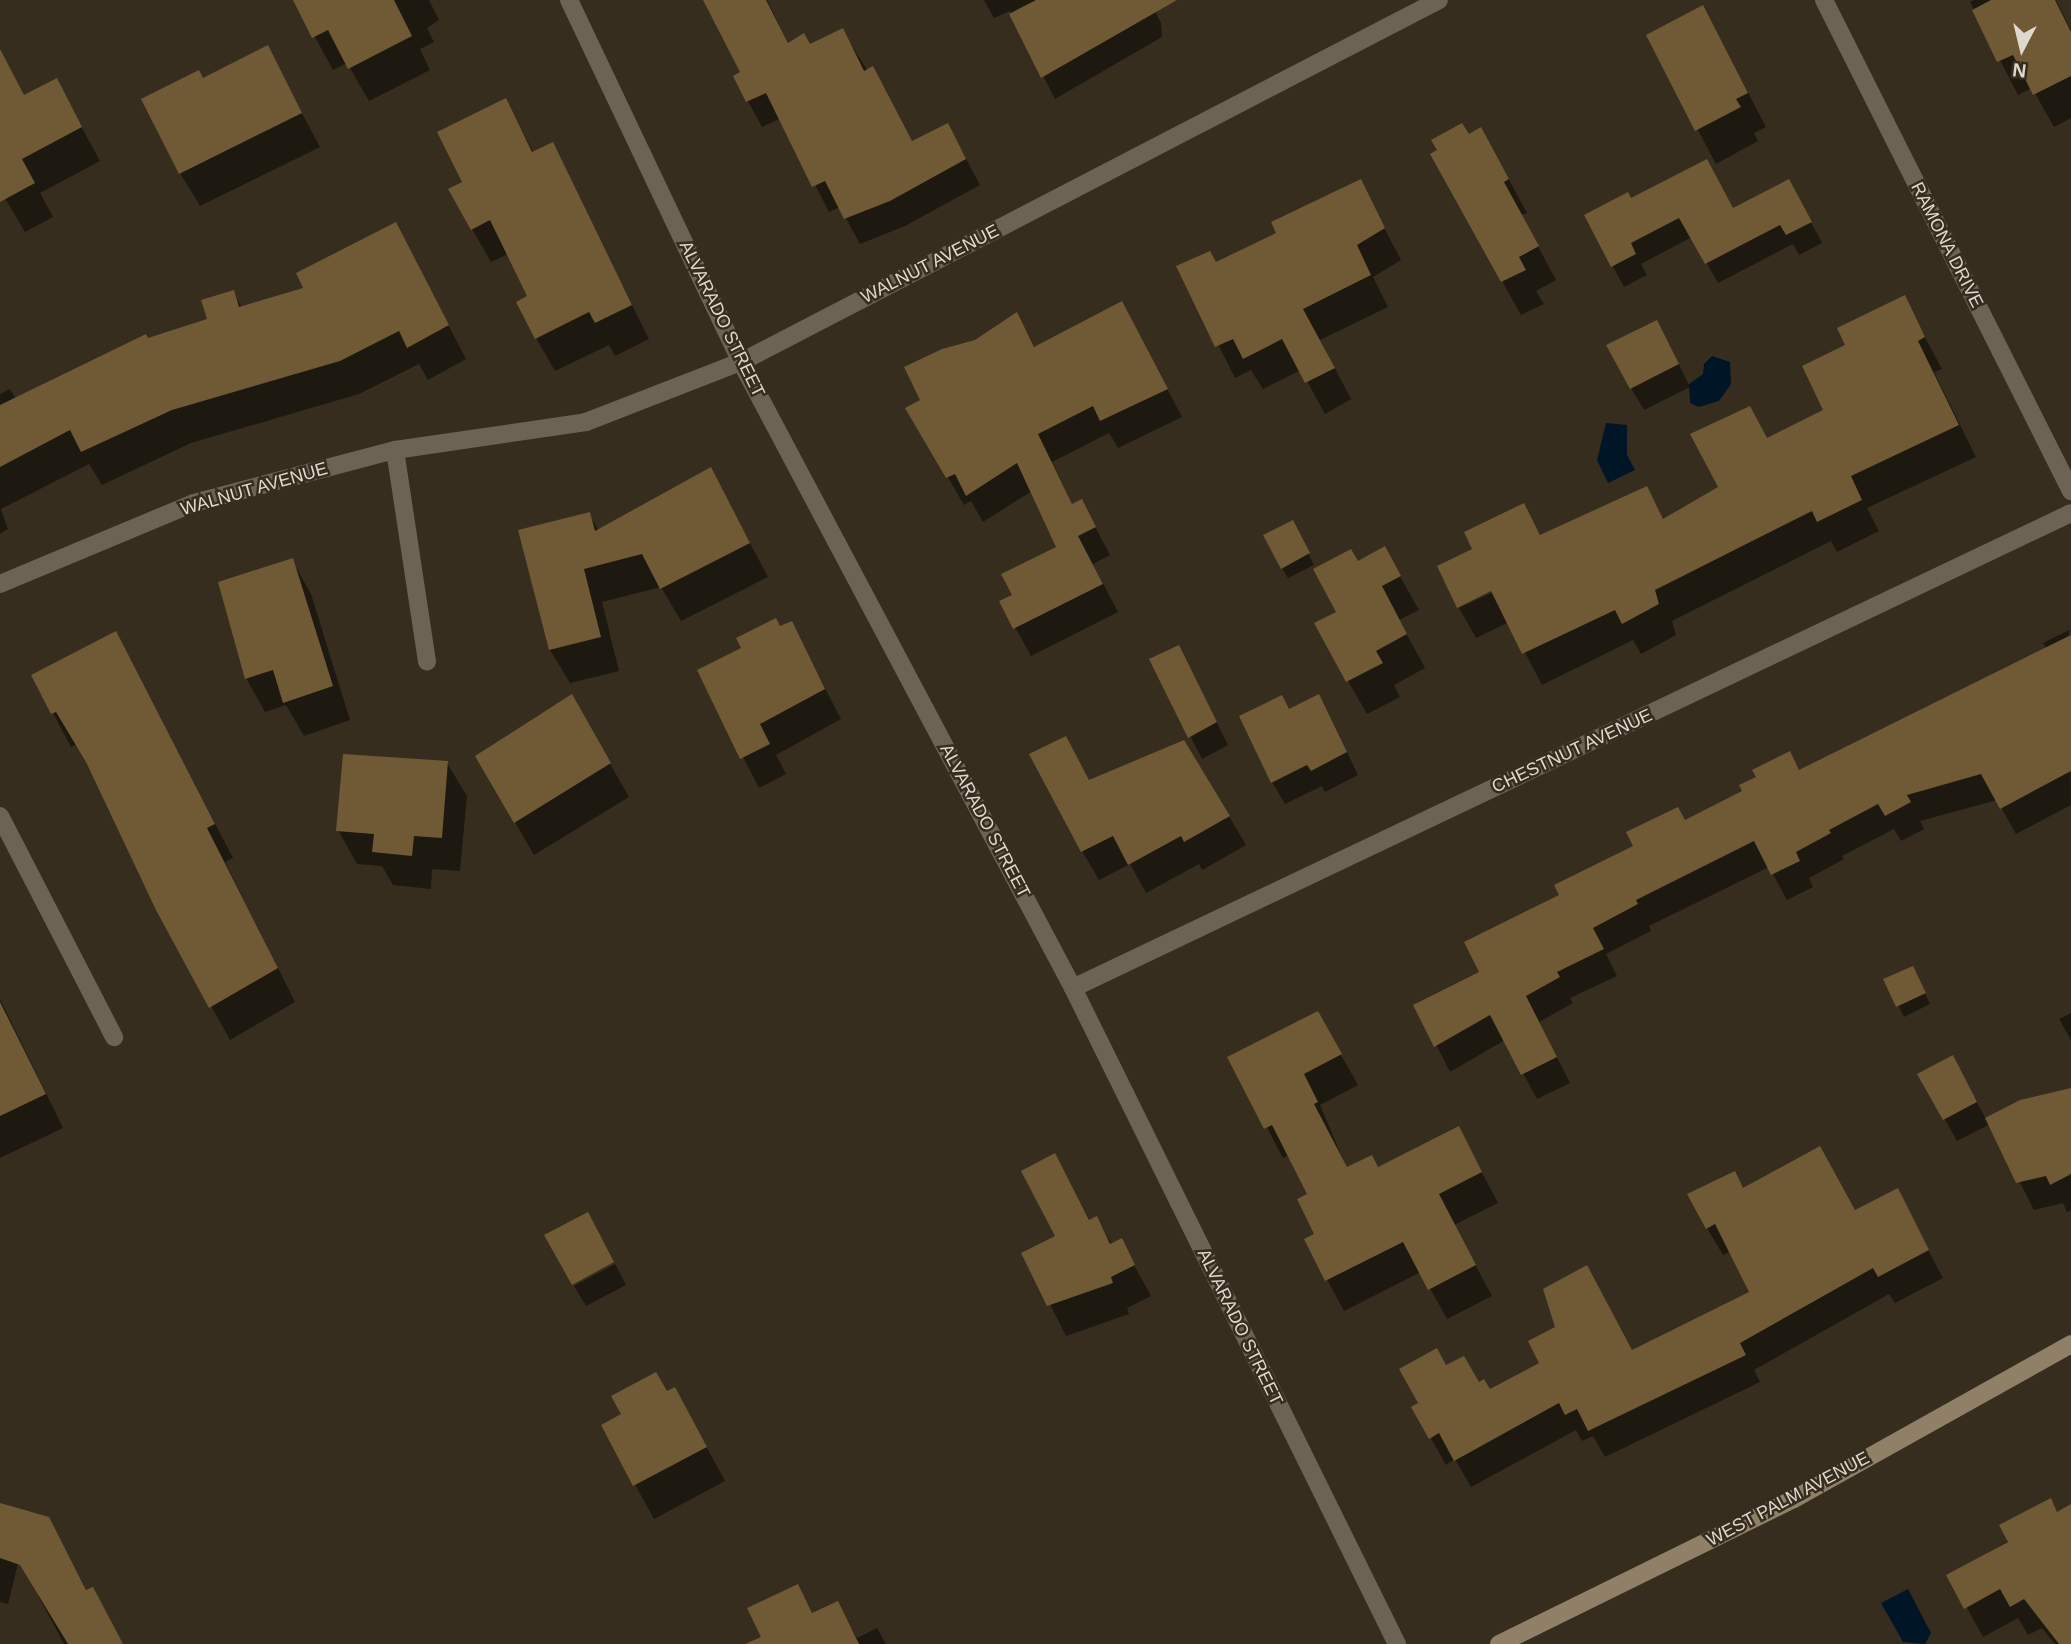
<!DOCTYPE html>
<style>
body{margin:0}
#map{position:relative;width:2071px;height:1644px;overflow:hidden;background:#372d1e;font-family:Arial,sans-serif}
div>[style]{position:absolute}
.water>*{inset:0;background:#001627}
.shadow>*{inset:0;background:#0007}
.building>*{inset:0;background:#705a36}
.street>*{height:18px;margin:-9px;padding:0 9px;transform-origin:9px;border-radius:9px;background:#6d6354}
.secondary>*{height:18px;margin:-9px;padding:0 9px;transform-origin:9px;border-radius:9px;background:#8f8067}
span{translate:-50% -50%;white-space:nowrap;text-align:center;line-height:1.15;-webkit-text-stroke:5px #372d1e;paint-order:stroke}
.street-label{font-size:18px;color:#ded8ce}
.north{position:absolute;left:1987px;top:14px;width:70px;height:70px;-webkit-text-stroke:5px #372d1e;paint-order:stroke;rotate:187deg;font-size:19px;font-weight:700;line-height:28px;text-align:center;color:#ded8ce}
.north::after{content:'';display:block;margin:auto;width:24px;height:32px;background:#ded8ce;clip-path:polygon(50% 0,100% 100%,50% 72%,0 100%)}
</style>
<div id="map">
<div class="water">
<i style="clip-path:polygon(1712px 356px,1730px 362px,1731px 384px,1719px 401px,1699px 407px,1690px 403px,1689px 384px,1703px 374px,1704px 364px)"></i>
<i style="clip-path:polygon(1606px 423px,1627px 425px,1627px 455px,1635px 470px,1608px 483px,1597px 460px)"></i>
<i style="clip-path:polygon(1908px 1589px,1931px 1633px,1925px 1644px,1903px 1642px,1881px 1603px)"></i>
</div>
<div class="shadow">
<i style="clip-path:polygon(295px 0,429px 0,439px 20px,427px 28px,434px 42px,420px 49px,430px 70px,369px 101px,347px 63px,333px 70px)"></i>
<i style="clip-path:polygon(705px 0,767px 0,789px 45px,810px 46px,842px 30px,913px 143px,948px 125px,980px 185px,905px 226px,860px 244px,840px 207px,829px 212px,781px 118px,762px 127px,735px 77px,742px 73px)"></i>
<i style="clip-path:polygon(984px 0,1149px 0,1161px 23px,1162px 37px,1055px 99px,1010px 11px,994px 18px)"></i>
<i style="clip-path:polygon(1974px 0,2056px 0,2071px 30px,2071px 118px,2054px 127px,2032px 88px,2018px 95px,1970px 2px)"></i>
<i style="clip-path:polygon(1648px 36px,1721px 41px,1766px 127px,1754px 133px,1758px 141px,1716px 164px)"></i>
<i style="clip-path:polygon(267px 48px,320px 147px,200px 206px,180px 173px,203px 80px)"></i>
<i style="clip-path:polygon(0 71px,24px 96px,56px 80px,100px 161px,40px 193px,53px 217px,25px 232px,3px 195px,0 197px)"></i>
<i style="clip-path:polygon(505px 100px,534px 153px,552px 144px,649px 339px,615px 356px,609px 345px,555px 371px,536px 338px,530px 297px,508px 254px,491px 262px,450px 190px,465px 183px)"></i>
<i style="clip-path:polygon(1468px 136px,1500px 163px,1527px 213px,1521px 215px,1556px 280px,1536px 291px,1544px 304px,1521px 315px,1432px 155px)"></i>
<i style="clip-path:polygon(1360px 182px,1401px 260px,1373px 277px,1388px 307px,1320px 340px,1351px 399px,1325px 414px,1301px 370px,1263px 389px,1251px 370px,1235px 378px,1179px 267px,1216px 264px,1278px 233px)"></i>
<i style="clip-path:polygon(1631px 200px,1733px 210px,1800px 201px,1822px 243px,1799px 255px,1793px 244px,1718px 283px,1692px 237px,1641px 264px,1647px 275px,1624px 287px,1586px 216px)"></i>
<i style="clip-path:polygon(396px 225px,466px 359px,428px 380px,419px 364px,359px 394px,191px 443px,102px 485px,89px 464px,1px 509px,8px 529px,0 534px,0 394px,10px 389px,16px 399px,148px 340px,209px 321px,233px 292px,242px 308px,305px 289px)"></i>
<i style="clip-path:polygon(1904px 298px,1942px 369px,1934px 372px,1976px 457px,1867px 508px,1879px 531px,1837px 552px,1831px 541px,1672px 621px,1676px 635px,1641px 654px,1633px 640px,1542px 685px,1509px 622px,1476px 638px,1459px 608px,1500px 589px,1475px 550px,1524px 505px,1541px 536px,1646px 489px,1664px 520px,1720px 488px,1767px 439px,1825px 411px,1847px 346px)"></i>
<i style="clip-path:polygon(1017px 314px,1035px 348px,1137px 331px,1182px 417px,1118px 448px,1109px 433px,1052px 462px,1073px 506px,1082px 502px,1110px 555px,1093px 564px,1118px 612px,1031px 656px,1001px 602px,1014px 596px,1058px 548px,1032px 491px,983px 522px,971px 501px,964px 505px,908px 408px,922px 401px,976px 341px)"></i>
<i style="clip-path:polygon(1669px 344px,1690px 387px,1644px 410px,1631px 388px)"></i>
<i style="clip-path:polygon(711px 470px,768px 577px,681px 621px,661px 587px,602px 602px,619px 671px,570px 683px,550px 650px,589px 514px,599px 531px)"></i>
<i style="clip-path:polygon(1298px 532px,1314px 565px,1288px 578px,1282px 568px)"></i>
<i style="clip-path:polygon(1384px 548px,1419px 610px,1399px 620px,1425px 668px,1394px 685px,1400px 697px,1367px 714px,1348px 681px,1338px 613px,1357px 563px)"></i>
<i style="clip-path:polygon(292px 560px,311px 594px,350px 720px,304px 736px,286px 705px,265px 712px,246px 678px)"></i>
<i style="clip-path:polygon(791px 623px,841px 719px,776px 755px,786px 774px,759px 788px,699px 670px)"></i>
<i style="clip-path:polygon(2069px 630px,2071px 805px,2016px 834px,1997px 800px,1920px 821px,1924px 829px,1901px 841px,1894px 829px,1842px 856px,1844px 859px,1809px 878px,1813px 887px,1787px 900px,1769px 867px,1649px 926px,1651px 931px,1606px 954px,1617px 976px,1570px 998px,1573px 1003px,1539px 1022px,1570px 1083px,1537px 1099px,1505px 1040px,1450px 1072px,1416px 1005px,1481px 973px,1561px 896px,1685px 822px,1800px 772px,2047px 649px,2043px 643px)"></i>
<i style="clip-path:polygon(1151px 659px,1191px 670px,1228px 745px,1202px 759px)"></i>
<i style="clip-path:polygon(134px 667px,233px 858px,225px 862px,295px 1002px,230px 1040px,157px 909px,89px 765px,77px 744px,71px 747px,33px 675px)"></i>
<i style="clip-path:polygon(571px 696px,629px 797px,534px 855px,477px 756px)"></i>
<i style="clip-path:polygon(1289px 711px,1331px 719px,1358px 775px,1325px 792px,1322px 786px,1285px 804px,1272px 782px)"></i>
<i style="clip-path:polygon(1066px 738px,1090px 782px,1229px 816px,1246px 845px,1202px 870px,1199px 864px,1146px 893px,1130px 864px,1099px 880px,1082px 851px)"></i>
<i style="clip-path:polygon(447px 763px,467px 796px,460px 871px,432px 869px,431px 889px,393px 885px,382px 866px,357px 864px,338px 830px)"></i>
<i style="clip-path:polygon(1918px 978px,1930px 1004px,1904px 1017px,1886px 980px)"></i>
<i style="clip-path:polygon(0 999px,63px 1128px,0 1158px)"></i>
<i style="clip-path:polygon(1317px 1013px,1358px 1085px,1320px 1105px,1347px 1169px,1378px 1169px,1459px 1129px,1498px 1203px,1454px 1225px,1492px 1296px,1447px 1319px,1421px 1272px,1344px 1311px,1306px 1240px,1317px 1235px,1309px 1195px,1289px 1155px,1283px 1158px,1230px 1057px)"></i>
<i style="clip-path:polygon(2071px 1013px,2071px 1040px,2059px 1019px)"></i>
<i style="clip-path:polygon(1920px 1075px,1965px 1080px,1986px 1119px,2071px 1106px,2071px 1210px,2067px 1212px,2063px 1203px,2034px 1210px,1990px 1124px,1957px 1141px)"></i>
<i style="clip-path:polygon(1071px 1186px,1090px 1221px,1097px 1218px,1112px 1245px,1121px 1241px,1151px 1296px,1127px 1308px,1129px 1314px,1066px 1336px,1024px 1253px,1057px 1237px)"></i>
<i style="clip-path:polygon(1744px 1190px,1855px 1212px,1897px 1191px,1943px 1278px,1895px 1303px,1889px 1294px,1754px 1370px,1760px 1382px,1605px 1457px,1593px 1436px,1582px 1441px,1576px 1430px,1471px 1487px,1455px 1459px,1446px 1465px,1414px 1408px,1446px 1367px,1489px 1391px,1632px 1352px,1752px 1293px,1731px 1251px,1723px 1255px,1707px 1228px)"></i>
<i style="clip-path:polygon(615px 1264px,626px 1285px,586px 1306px,574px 1286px)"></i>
<i style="clip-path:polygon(675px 1389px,725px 1481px,654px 1519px,603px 1426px)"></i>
<i style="clip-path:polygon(0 1505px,48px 1518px,87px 1591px,123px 1644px,64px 1644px,19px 1560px,8px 1604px,0 1602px)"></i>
<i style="clip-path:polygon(2057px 1513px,2071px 1515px,2071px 1644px,2055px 1644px,2042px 1628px,2028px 1635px,2018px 1618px,1983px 1637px,1949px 1575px)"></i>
<i style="clip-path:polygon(797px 1586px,813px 1614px,837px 1603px,857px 1638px,877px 1628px,886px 1644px,766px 1644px)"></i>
</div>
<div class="building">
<i style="clip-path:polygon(293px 0,394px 0,412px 36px,348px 69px,328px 30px,312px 38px)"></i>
<i style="clip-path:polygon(703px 0,766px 0,788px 43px,804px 33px,810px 44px,843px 28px,864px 71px,873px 66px,912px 141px,948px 123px,966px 159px,890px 201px,844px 219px,825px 181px,812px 187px,766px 93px,746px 102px,733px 76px,740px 72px)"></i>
<i style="clip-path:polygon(1036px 0,1177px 0,1041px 78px,1009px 14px)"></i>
<i style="clip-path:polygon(1991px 0,2055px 0,2071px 32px,2071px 76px,2033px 95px,2013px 55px,1997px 62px,1972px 10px)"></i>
<i style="clip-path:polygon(1703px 5px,1748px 93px,1736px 99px,1741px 107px,1695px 131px,1646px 35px)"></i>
<i style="clip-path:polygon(268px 45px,302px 113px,179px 174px,141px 99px,199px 70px,203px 78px)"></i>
<i style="clip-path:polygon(0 49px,24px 95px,57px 78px,82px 127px,22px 159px,35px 183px,0 202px)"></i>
<i style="clip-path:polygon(506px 98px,532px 152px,553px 142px,632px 305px,595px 323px,589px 312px,535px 339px,516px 302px,527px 296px,490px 220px,471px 230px,448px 189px,462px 182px,437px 132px)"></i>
<i style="clip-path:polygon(1462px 123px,1469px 134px,1481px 127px,1509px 179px,1504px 182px,1539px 246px,1519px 257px,1526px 270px,1501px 282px,1430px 154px,1437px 150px,1431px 140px)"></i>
<i style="clip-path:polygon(1707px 159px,1733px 208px,1789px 179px,1812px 222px,1786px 235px,1780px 225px,1705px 264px,1679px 218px,1631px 243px,1636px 254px,1611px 267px,1584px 215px,1628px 192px,1631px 198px)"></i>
<i style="clip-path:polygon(1361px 179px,1385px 228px,1357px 245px,1371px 275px,1303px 309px,1335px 368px,1305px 383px,1282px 339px,1243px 359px,1233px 339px,1215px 347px,1176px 266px,1210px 251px,1216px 262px,1276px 233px,1271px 222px)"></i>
<i style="clip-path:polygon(396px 222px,449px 325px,407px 348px,399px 331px,340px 361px,172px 410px,81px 452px,70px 430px,0 467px,0 405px,146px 334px,148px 338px,207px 319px,201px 300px,234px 290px,239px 307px,303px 288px,296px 273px)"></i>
<i style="clip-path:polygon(1905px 295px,1925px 337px,1918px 341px,1959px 425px,1851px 476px,1862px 500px,1817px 522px,1812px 511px,1655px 590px,1659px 604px,1622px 624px,1615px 610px,1522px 654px,1491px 591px,1457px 608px,1437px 566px,1472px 549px,1464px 532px,1524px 503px,1540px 535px,1647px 486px,1663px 519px,1718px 487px,1690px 434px,1750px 406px,1767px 438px,1823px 410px,1802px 366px,1845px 345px,1837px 328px)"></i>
<i style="clip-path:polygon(1122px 301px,1168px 389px,1100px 421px,1093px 406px,1038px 434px,1072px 504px,1082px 499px,1096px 527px,1078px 536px,1103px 584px,1013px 629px,999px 601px,1012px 595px,1001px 574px,1056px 547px,1017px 463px,966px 496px,955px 474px,946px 478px,905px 408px,920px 400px,904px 367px,942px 349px,975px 340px,1017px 312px,1034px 347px)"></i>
<i style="clip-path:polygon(1657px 320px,1679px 364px,1630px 389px,1606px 345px)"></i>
<i style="clip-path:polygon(711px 467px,750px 543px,660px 589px,642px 554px,584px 569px,601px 637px,549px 650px,518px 530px,590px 512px,595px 531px)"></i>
<i style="clip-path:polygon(1293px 520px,1310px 553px,1281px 569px,1263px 535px)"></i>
<i style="clip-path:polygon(1385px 546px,1401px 576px,1382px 586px,1407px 634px,1376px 651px,1383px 663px,1346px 682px,1314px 623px,1336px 612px,1313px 569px,1351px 549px,1358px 561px)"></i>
<i style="clip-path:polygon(293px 558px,333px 686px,283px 703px,273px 670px,245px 679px,218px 582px)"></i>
<i style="clip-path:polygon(776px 618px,780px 626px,792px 621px,825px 689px,760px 724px,770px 744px,740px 759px,697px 670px,741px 648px,736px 638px)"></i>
<i style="clip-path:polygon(116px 631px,215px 824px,207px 828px,278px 968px,209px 1008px,156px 910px,86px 762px,56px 712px,51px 714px,31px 675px)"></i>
<i style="clip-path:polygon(2071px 635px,2071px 771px,2000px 809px,1981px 774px,1907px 795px,1911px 802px,1885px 816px,1878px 804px,1829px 830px,1831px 833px,1796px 852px,1800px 861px,1771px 875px,1754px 841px,1636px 900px,1638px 904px,1593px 928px,1604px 949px,1557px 972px,1560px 977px,1526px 996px,1557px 1057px,1521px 1075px,1490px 1015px,1434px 1047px,1413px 1005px,1479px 972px,1464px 942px,1559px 895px,1554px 885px,1633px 846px,1626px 832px,1678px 807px,1685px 820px,1742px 791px,1739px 785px,1756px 777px,1752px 770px,1790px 751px,1799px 770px)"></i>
<i style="clip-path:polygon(1179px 645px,1217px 722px,1188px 738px,1149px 659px)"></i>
<i style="clip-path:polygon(572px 694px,611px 763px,514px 823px,475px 756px)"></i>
<i style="clip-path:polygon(1319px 694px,1347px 752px,1311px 771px,1307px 765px,1271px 783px,1239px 716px,1282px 695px,1289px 709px)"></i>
<i style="clip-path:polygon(1066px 736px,1089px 780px,1184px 740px,1230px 816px,1184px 842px,1181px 836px,1128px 865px,1113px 836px,1081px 852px,1029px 754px)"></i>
<i style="clip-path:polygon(343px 754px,448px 761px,442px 838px,414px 836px,412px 856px,372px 852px,374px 834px,336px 831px)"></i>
<i style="clip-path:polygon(1913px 966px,1926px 993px,1896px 1007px,1883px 979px)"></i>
<i style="clip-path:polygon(0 1002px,46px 1094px,0 1116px)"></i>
<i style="clip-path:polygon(1318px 1011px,1342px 1054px,1304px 1074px,1318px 1102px,1314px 1104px,1347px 1167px,1372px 1155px,1378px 1167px,1459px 1126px,1482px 1172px,1439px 1194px,1476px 1265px,1428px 1290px,1403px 1242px,1325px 1281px,1304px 1239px,1314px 1234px,1297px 1199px,1307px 1194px,1272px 1125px,1264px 1129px,1227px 1057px)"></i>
<i style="clip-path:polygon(1953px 1055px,1977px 1102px,1943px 1120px,1917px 1074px)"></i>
<i style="clip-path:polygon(2071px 1088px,2071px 1174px,2050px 1185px,2046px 1176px,2016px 1183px,1985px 1118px,2020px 1100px)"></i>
<i style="clip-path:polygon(1820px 1146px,1855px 1210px,1898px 1188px,1929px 1250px,1878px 1277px,1873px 1268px,1740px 1343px,1746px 1355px,1588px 1431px,1577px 1409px,1565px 1415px,1559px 1403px,1454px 1461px,1439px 1433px,1429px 1439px,1411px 1407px,1418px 1403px,1399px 1369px,1437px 1348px,1446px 1365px,1464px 1356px,1479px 1382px,1484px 1379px,1490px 1389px,1539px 1363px,1528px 1341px,1555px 1327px,1543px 1289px,1587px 1265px,1632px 1350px,1749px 1292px,1715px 1224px,1706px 1229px,1687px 1194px,1735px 1171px,1743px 1188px)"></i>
<i style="clip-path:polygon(1055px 1153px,1089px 1220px,1097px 1216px,1110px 1244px,1122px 1238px,1135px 1265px,1111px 1277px,1113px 1283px,1047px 1306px,1021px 1253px,1055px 1236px,1021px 1171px)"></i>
<i style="clip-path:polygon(588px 1212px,614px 1262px,572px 1285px,544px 1235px)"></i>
<i style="clip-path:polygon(656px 1372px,667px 1391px,675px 1387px,707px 1447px,633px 1486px,601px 1425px,621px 1414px,611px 1396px)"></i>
<i style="clip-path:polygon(2051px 1498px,2057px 1512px,2071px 1504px,2071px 1644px,2059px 1644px,2024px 1599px,2010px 1607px,2000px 1589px,1964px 1609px,1946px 1575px,2008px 1542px,1999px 1525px)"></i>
<i style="clip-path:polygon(0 1503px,49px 1517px,86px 1590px,93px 1587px,123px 1644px,68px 1644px,20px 1565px,0 1558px)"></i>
<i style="clip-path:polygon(798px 1584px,812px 1613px,838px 1601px,859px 1644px,745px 1644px,761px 1637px,747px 1608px)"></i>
</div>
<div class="street">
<i style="left:569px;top:0;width:401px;rotate:64.6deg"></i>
<i style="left:741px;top:362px;width:709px;rotate:62.06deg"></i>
<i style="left:1073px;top:988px;width:732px;rotate:63.72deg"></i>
<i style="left:1824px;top:0;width:550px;rotate:63.3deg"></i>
<i style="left:395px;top:450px;width:214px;rotate:81.4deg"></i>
<i style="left:0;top:584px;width:210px;rotate:-22.7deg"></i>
<i style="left:194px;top:503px;width:208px;rotate:-14.8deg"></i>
<i style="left:395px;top:450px;width:193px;rotate:-8.3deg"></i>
<i style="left:586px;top:422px;width:166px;rotate:-21.2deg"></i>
<i style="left:741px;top:362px;width:786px;rotate:-27.41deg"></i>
<i style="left:0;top:816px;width:249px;rotate:62.7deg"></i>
<i style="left:1073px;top:988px;width:1105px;rotate:-25.45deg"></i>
</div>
<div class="secondary">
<i style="left:1499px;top:1644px;width:329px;rotate:-26.2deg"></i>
<i style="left:1794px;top:1499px;width:317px;rotate:-29.2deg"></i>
</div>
<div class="street-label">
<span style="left:1947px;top:245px;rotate:63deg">RAMONA DRIVE</span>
<span style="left:930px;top:264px;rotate:-27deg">WALNUT AVENUE</span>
<span style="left:722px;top:319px;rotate:64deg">ALVARADO STREET</span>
<span style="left:254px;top:489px;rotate:-16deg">WALNUT AVENUE</span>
<span style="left:1572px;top:751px;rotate:-25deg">CHESTNUT AVENUE</span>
<span style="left:985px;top:821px;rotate:62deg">ALVARADO STREET</span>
<span style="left:1240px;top:1327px;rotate:64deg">ALVARADO STREET</span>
<span style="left:1788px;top:1499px;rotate:-28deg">WEST PALM AVENUE</span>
</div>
<div class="north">N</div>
</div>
